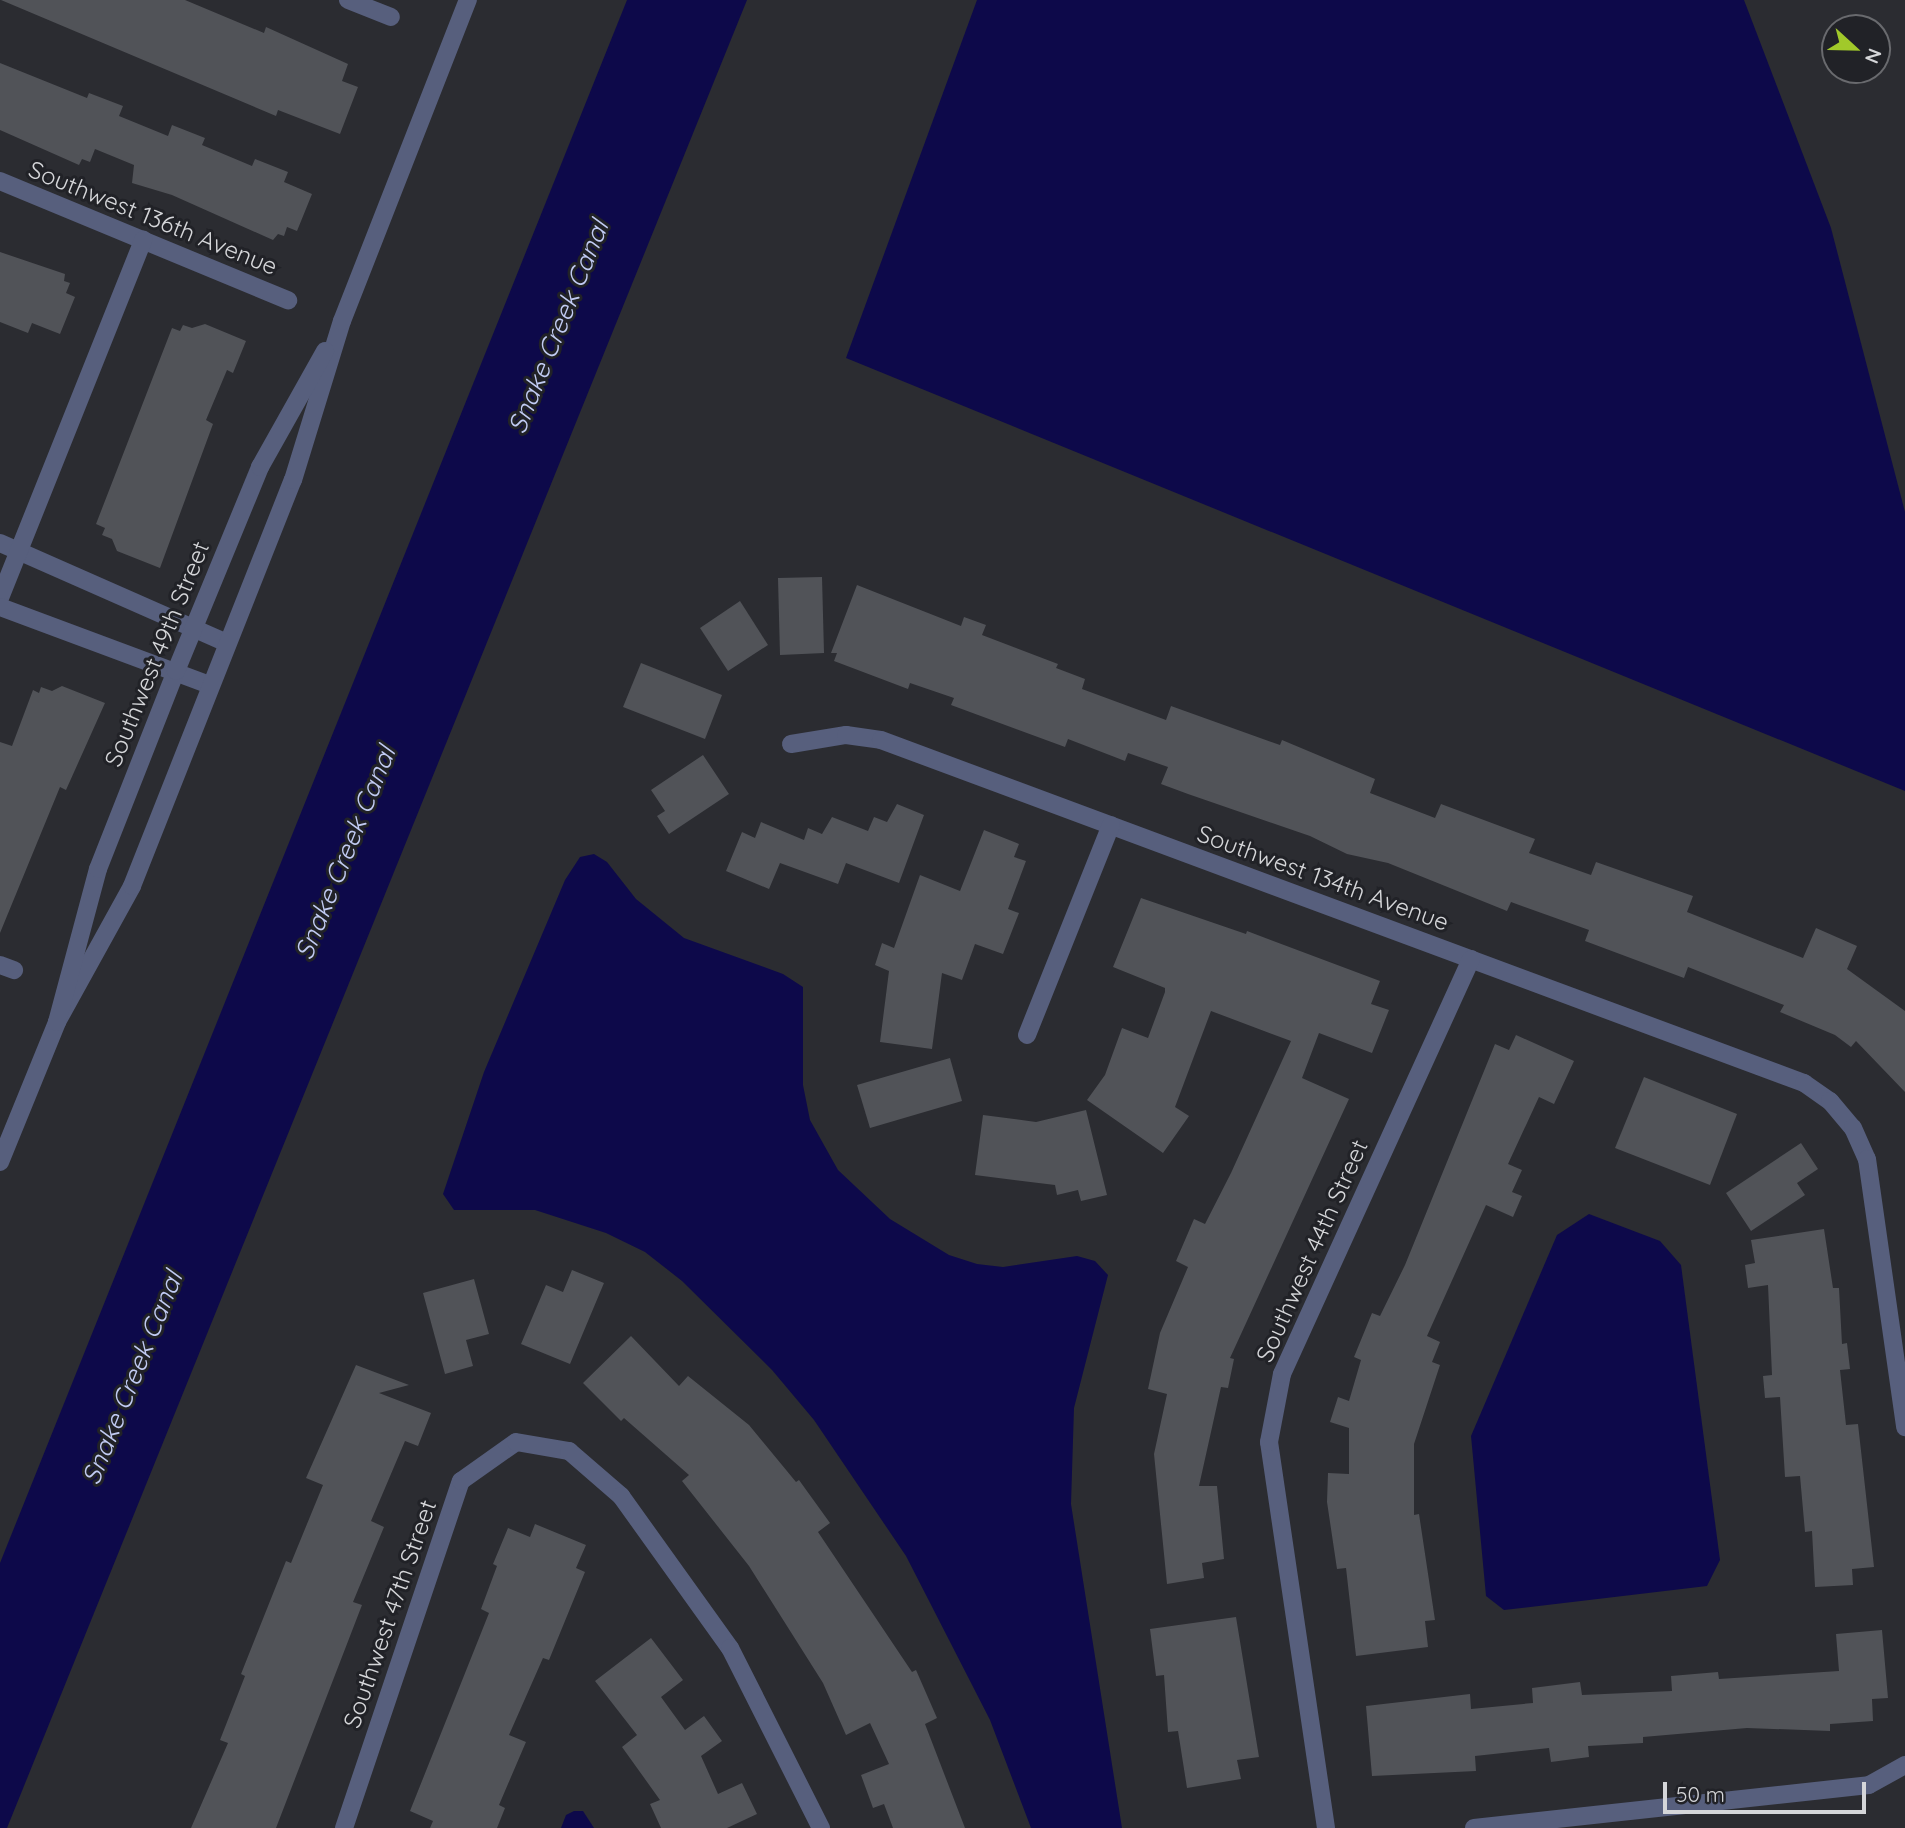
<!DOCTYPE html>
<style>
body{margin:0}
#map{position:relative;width:1905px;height:1828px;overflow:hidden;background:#2b2c31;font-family:Quicksand,sans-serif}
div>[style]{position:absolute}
.water>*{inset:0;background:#0d094a}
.building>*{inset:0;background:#515358}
.street>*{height:18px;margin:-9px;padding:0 9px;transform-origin:9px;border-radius:9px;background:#575f7d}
span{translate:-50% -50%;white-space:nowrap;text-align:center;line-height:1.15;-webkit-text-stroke:6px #212227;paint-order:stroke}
.street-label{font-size:24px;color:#d5d6d9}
.water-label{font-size:26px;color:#c1cbf3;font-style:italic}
.north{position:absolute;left:1821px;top:14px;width:70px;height:70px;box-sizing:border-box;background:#212227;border:2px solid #696a6e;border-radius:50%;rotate:112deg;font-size:19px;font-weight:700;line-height:28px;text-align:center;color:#d5d6d9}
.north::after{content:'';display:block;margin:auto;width:24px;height:32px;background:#a1c92a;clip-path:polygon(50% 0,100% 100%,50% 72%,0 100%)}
.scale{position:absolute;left:1663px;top:1782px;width:203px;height:32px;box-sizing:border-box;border:4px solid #d5d6d9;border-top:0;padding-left:9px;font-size:21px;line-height:24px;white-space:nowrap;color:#d5d6d9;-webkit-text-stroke:5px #212227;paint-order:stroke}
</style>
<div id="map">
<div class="water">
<i style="clip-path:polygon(627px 0,747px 0,7px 1828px,0 1828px,0 1563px)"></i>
<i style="clip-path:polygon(977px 0,1744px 0,1831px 228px,1905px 512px,1905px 791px,846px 358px)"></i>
<i style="clip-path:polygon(594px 854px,607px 862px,636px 899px,684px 938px,783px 974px,803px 987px,803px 1085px,810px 1120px,838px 1170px,890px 1219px,949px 1255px,977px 1264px,1003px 1267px,1077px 1256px,1095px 1261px,1108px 1275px,1074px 1408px,1071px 1504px,1122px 1828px,1031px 1828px,990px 1720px,906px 1556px,814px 1420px,772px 1370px,682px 1281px,645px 1252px,606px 1233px,535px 1210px,454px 1210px,443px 1194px,484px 1072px,565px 880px,580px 857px)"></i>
<i style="clip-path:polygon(1589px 1214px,1660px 1241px,1681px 1265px,1720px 1560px,1707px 1586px,1504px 1610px,1486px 1596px,1471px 1436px,1557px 1235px)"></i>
<i style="clip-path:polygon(574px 1811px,583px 1811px,594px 1828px,561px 1828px,566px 1815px)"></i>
</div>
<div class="building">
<i style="clip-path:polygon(1px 0,185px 0,264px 33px,266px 27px,348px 64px,342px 81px,358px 87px,340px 134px,278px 110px,276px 116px)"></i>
<i style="clip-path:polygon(0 63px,87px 98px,89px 93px,123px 106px,119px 116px,168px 136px,172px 125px,205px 138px,202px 145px,252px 166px,255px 159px,288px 172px,284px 182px,312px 194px,297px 231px,287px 227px,284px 236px,278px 234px,273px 240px,172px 195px,132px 183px,134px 165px,95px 149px,90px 162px,82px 159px,79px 165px,0 130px)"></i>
<i style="clip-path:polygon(0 252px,65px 274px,64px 281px,70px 283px,66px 293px,75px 297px,60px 334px,32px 323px,28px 333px,0 322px)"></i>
<i style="clip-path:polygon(205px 324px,246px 341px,233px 373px,227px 370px,206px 420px,213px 424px,160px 568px,117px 551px,112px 539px,102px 535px,105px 528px,96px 524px,172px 328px,180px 331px,183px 325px,192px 328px)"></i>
<i style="clip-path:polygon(822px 577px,824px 653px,780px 655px,778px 578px)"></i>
<i style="clip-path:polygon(857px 585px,961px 626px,964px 617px,986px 625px,982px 635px,1058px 664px,1056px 668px,1085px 679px,1082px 689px,1166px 720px,1171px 706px,1280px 745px,1282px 740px,1375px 779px,1370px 793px,1435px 818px,1441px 804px,1535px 839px,1529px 853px,1591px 875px,1596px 862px,1693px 896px,1687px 912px,1803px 958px,1816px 928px,1857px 946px,1847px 969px,1905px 1011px,1905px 1092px,1856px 1041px,1851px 1047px,1835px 1035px,1780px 1012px,1784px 1005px,1688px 967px,1684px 978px,1585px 941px,1589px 930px,1511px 902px,1507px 911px,1388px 863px,1347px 854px,1310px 836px,1188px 794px,1161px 784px,1168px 767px,1128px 753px,1125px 761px,1068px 739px,1065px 747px,951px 705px,954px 698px,910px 683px,908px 689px,834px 661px,837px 653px,831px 653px)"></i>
<i style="clip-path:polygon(740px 601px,768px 645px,728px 671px,700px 628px)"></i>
<i style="clip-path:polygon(641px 663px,722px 695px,705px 739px,623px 707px)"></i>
<i style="clip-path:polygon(62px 686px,105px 703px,66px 790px,60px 787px,0 933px,0 742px,12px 746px,33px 690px,39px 693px,41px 687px,52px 691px)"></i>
<i style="clip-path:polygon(703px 755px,729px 794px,669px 834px,657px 816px,665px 811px,651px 790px)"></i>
<i style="clip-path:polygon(897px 804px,924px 815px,899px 883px,846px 863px,838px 884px,780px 863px,769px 889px,726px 871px,742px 832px,755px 838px,761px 822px,804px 840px,808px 828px,822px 834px,832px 817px,868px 831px,874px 817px,887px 822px)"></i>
<i style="clip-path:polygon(984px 830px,1019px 844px,1014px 857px,1026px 861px,1008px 909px,1019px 913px,1003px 954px,975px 944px,962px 980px,942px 973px,932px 1049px,880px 1042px,889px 971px,875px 965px,882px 943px,894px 948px,920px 875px,960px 891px)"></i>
<i style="clip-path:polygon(1141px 898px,1246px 934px,1247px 931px,1380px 981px,1371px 1004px,1389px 1010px,1372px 1053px,1319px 1033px,1302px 1078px,1349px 1099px,1230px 1358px,1234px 1359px,1228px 1388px,1221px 1387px,1199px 1486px,1217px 1486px,1224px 1559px,1202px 1563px,1204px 1578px,1167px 1584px,1154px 1454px,1167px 1394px,1148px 1389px,1160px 1333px,1188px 1267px,1176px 1261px,1194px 1219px,1205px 1224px,1231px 1173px,1291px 1041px,1211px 1011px,1175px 1107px,1189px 1116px,1163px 1153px,1087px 1100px,1105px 1075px,1122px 1028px,1148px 1038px,1165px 992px,1165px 988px,1113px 967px)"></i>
<i style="clip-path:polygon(1516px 1035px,1574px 1061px,1554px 1104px,1539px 1097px,1508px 1164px,1522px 1170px,1512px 1192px,1522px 1196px,1513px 1217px,1486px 1205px,1427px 1336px,1440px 1342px,1432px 1362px,1440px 1365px,1414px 1444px,1414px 1515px,1419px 1514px,1435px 1620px,1425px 1621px,1428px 1647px,1356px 1656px,1346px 1568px,1337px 1569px,1327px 1502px,1328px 1473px,1349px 1474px,1349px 1428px,1330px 1422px,1338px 1397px,1349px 1401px,1361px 1360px,1354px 1357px,1372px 1313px,1380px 1316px,1405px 1265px,1495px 1044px,1509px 1050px)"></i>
<i style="clip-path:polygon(950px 1058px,962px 1101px,870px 1128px,857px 1085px)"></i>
<i style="clip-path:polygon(1644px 1077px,1737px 1114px,1710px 1185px,1615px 1148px)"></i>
<i style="clip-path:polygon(1086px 1110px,1107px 1195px,1081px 1201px,1078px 1190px,1057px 1195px,1055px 1185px,975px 1175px,983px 1115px,1036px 1122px)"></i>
<i style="clip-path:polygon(1801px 1143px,1818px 1169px,1797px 1183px,1805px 1195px,1751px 1231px,1726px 1193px)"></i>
<i style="clip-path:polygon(1824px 1229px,1833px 1288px,1839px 1288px,1842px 1344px,1847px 1343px,1850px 1369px,1840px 1370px,1846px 1425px,1858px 1424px,1874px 1567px,1852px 1569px,1853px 1585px,1815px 1587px,1812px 1531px,1805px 1532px,1800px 1476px,1785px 1477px,1780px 1397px,1765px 1398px,1763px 1376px,1772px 1375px,1768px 1285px,1748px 1288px,1745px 1265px,1755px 1263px,1751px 1240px)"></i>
<i style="clip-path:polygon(572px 1270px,604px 1283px,570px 1364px,521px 1344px,546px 1285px,563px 1292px)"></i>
<i style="clip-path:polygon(474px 1279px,489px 1334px,466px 1340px,473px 1366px,445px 1374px,423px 1293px)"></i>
<i style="clip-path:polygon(631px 1336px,679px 1386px,688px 1376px,749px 1425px,796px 1482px,799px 1480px,830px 1523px,818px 1532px,912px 1672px,916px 1670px,937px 1718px,925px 1724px,965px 1828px,893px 1828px,884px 1804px,873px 1808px,861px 1775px,889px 1764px,870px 1723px,846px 1735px,823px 1683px,749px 1566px,682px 1481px,689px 1475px,624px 1418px,621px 1421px,583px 1383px)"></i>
<i style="clip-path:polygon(356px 1365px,409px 1385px,379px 1393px,431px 1413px,418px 1446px,405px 1441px,371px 1521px,384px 1527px,353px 1602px,362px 1605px,276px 1828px,191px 1828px,228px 1743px,220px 1740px,245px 1676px,241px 1674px,286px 1561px,291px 1563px,323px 1485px,306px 1478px)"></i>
<i style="clip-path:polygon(535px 1524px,586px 1545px,576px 1568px,585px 1572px,549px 1660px,543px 1658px,509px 1735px,526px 1742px,499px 1805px,505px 1808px,497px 1828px,430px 1828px,433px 1821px,410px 1811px,489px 1613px,481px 1609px,497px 1566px,493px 1564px,508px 1528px,530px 1537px)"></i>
<i style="clip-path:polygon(1236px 1617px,1259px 1757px,1237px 1760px,1241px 1779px,1187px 1788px,1178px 1731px,1168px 1732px,1164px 1675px,1156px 1676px,1150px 1629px)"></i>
<i style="clip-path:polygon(1882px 1630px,1888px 1698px,1872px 1699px,1873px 1721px,1830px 1724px,1830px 1731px,1747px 1728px,1643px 1737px,1643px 1743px,1588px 1746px,1589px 1757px,1551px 1762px,1549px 1748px,1475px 1756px,1476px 1771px,1372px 1776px,1366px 1706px,1470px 1694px,1471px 1709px,1533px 1703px,1532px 1688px,1580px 1682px,1582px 1695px,1672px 1691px,1671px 1676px,1718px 1672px,1719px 1679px,1839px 1671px,1836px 1634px)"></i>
<i style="clip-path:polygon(651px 1638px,683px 1680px,661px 1697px,685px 1730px,704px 1716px,722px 1741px,701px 1756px,718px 1794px,742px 1783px,757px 1814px,727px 1828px,661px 1828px,650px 1804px,660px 1800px,622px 1747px,637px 1735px,595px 1681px)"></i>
</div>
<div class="street">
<i style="left:348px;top:0;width:46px;rotate:21.6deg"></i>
<i style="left:0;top:181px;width:312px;rotate:22.5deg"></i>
<i style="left:0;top:543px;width:248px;rotate:23.8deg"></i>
<i style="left:0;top:598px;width:386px;rotate:-68.2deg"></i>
<i style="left:0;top:607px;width:224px;rotate:20.4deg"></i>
<i style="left:791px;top:744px;width:56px;rotate:-9.3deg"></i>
<i style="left:846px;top:735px;width:35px;rotate:8deg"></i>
<i style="left:881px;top:740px;width:985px;rotate:20.39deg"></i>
<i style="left:1804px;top:1083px;width:32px;rotate:35deg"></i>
<i style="left:1830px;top:1101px;width:35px;rotate:50deg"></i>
<i style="left:1853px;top:1128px;width:34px;rotate:66deg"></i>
<i style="left:1867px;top:1159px;width:271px;rotate:81.9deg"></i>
<i style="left:0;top:965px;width:15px;rotate:20deg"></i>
<i style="left:57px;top:1022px;width:155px;rotate:-61.1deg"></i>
<i style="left:132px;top:886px;width:437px;rotate:-68.4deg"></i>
<i style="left:293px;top:480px;width:166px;rotate:-72.9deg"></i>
<i style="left:342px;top:321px;width:345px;rotate:-68.6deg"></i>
<i style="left:1027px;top:1035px;width:226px;rotate:-68.2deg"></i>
<i style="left:0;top:1162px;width:151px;rotate:-67.8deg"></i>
<i style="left:57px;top:1022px;width:158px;rotate:-75deg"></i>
<i style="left:98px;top:869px;width:213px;rotate:-68.5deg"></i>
<i style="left:176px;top:671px;width:221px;rotate:-67.6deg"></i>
<i style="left:260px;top:467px;width:133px;rotate:-60.7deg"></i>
<i style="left:344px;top:1828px;width:366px;rotate:-71.4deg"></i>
<i style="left:461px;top:1481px;width:67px;rotate:-35.3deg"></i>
<i style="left:516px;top:1442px;width:54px;rotate:9.6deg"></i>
<i style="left:569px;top:1451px;width:69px;rotate:40.9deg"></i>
<i style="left:621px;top:1496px;width:187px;rotate:54.4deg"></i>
<i style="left:730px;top:1648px;width:202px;rotate:63.2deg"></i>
<i style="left:1326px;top:1828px;width:390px;rotate:-98.4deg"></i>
<i style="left:1269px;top:1442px;width:69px;rotate:-79.2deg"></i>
<i style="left:1282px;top:1374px;width:456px;rotate:-65.5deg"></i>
<i style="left:1474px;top:1828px;width:397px;rotate:-6.2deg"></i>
<i style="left:1869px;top:1785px;width:41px;rotate:-29.1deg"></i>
</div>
<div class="street-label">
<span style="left:153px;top:218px;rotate:22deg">Southwest 136th Avenue</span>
<span style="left:157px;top:654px;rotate:-68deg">Southwest 49th Street</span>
<span style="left:1323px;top:878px;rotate:20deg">Southwest 134th Avenue</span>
<span style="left:1312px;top:1251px;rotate:-66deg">Southwest 44th Street</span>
<span style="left:390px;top:1614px;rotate:-71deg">Southwest 47th Street</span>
</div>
<div class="water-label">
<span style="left:558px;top:327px;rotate:-68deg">Snake Creek Canal</span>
<span style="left:345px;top:853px;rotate:-68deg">Snake Creek Canal</span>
<span style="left:132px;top:1378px;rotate:-68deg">Snake Creek Canal</span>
</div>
<div class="north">N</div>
<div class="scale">50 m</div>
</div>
